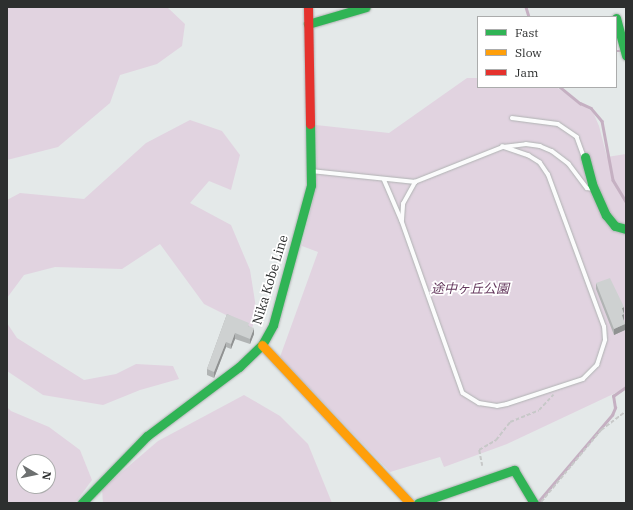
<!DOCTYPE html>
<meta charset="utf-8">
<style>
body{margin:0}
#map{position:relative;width:633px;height:510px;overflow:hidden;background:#e4e9e9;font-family:"IBM Plex Serif","Noto Sans JP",serif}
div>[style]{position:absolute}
.green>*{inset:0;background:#e1d3e0}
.stream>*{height:2.5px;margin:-1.25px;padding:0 1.25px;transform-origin:1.25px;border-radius:1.25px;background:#c5b0c2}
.path>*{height:1.5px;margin-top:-0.75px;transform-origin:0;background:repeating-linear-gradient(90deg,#c7c8c8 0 4px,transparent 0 6px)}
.roads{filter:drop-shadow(0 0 1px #b0b3b3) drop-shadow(0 0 1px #b0b3b3)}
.lane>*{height:3.5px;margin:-1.75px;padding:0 1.75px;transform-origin:1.75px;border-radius:1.75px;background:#fbfcfc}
.fast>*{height:9px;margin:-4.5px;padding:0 4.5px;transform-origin:4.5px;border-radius:4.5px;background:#30b455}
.slow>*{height:9px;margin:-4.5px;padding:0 4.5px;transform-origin:4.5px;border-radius:4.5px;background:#ff9f0a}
.jam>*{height:9px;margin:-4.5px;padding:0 4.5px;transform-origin:4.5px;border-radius:4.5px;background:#e5322d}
.wall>*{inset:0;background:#b1b4b4}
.shaded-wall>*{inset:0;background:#909292}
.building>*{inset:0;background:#ced1d1}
span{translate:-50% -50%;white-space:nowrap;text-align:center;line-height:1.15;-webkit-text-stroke:3.5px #fff;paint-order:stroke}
.street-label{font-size:13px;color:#2d2f2f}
.park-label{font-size:13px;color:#65395e;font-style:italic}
.frame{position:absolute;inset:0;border:8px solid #2d2f2f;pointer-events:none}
.legend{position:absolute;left:477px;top:16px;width:140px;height:72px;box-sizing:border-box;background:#fff;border:1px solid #abacac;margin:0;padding:5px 7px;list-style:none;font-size:12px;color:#2d2f2f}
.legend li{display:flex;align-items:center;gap:8px;height:20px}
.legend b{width:20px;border:1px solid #abacac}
.north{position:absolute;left:16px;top:454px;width:40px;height:40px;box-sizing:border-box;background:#fff;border:1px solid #abacac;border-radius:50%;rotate:99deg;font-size:11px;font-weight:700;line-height:16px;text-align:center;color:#2d2f2f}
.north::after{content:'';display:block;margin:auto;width:14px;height:18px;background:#6d7070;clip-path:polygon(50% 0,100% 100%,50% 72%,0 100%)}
</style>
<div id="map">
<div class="green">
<i style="clip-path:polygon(7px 7px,167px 7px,185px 24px,182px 46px,157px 64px,120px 75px,110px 103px,58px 147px,7px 160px)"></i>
<i style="clip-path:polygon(467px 78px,478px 78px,478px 87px,556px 87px,593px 112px,599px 126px,607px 157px,626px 154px,626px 388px,507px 444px,444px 467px,440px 457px,390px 472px,280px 357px,318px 252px,302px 246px,313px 200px,317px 163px,316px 125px,389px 133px)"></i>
<i style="clip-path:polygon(190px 120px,222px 131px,240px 155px,231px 190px,209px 181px,190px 203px,231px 225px,250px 270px,257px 314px,252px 328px,204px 304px,160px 244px,122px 269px,55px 267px,24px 275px,7px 298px,7px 200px,20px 193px,84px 199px,146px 143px)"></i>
<i style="clip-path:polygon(7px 323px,17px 338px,84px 380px,116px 374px,136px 364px,173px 366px,179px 379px,140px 390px,103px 405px,43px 395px,7px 371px)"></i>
<i style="clip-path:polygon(244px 395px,280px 416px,308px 444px,332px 503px,103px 503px,102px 489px,158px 441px)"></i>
<i style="clip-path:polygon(evenodd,7px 407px,11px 411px,49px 427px,80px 450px,92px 480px,75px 503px,7px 503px,7px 407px,24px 462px,48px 462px,48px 486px,24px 486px,24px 462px)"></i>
</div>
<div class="stream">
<i style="left:526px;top:7px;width:10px;rotate:73deg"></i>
<i style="left:616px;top:51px;width:6px"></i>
<i style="left:560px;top:87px;width:26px;rotate:39deg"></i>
<i style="left:580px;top:103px;width:12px;rotate:24deg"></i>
<i style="left:591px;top:108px;width:17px;rotate:50deg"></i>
<i style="left:602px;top:121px;width:60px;rotate:79.4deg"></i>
<i style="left:613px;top:180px;width:26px;rotate:59deg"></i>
<i style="left:537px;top:503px;width:116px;rotate:-49.6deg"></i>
<i style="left:612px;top:415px;width:8px;rotate:-67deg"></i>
<i style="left:615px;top:408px;width:12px;rotate:-99deg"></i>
<i style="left:613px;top:396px;width:16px;rotate:-35deg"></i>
</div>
<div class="path">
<i style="left:482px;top:466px;width:16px;rotate:-101deg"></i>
<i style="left:479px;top:450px;width:20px;rotate:-30deg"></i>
<i style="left:496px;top:440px;width:23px;rotate:-52deg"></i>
<i style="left:510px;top:422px;width:31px;rotate:-22deg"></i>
<i style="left:539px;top:410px;width:21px;rotate:-47deg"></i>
<i style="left:541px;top:502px;width:94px;rotate:-50.2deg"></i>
<i style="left:601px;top:430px;width:31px;rotate:-37deg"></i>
</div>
<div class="roads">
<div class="lane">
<i style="left:512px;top:118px;width:46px;rotate:7.4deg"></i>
<i style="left:558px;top:124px;width:23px;rotate:34deg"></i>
<i style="left:577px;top:137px;width:20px;rotate:70deg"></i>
<i style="left:311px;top:171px;width:105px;rotate:6deg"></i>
<i style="left:415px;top:182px;width:95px;rotate:-21.7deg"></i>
<i style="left:503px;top:147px;width:23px;rotate:-7deg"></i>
<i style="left:526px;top:144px;width:14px;rotate:8deg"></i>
<i style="left:540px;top:146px;width:13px;rotate:23deg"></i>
<i style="left:552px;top:151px;width:21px;rotate:37deg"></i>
<i style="left:569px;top:164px;width:30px;rotate:53deg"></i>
<i style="left:587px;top:188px;width:6px;rotate:9deg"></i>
<i style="left:384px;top:179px;width:46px;rotate:66.8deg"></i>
<i style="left:402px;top:221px;width:182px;rotate:70.5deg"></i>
<i style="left:463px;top:393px;width:19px;rotate:32deg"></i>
<i style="left:479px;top:403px;width:18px;rotate:9deg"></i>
<i style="left:497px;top:406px;width:10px;rotate:-11deg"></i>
<i style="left:507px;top:404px;width:80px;rotate:-18.2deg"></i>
<i style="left:583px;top:379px;width:20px;rotate:-45deg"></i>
<i style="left:597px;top:365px;width:26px;rotate:-72deg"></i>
<i style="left:605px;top:340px;width:13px;rotate:-94deg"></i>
<i style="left:604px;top:327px;width:162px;rotate:-110.2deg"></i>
<i style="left:548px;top:175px;width:14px;rotate:-124deg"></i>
<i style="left:540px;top:163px;width:13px;rotate:-148deg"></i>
<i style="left:529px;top:156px;width:28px;rotate:-161deg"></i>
<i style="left:402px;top:220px;width:16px;rotate:-86deg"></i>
<i style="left:403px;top:204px;width:25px;rotate:-61deg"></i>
</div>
<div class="fast">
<i style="left:616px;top:18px;width:39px;rotate:75deg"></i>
<i style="left:308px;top:24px;width:60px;rotate:-16.3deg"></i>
<i style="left:585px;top:157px;width:28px;rotate:75deg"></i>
<i style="left:592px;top:184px;width:34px;rotate:66deg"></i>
<i style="left:606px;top:215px;width:14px;rotate:51deg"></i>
<i style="left:615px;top:226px;width:11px;rotate:15deg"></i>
<i style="left:82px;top:503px;width:93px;rotate:-45.9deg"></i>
<i style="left:147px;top:436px;width:115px;rotate:-36.9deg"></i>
<i style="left:239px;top:367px;width:32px;rotate:-44deg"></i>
<i style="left:262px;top:345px;width:23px;rotate:-61deg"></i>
<i style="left:273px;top:325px;width:145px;rotate:-74.8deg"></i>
<i style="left:311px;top:185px;width:61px;rotate:-90.9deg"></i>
<i style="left:418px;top:503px;width:102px;rotate:-19deg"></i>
<i style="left:514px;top:470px;width:39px;rotate:59deg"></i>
</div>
<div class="slow">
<i style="left:262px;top:345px;width:216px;rotate:46.9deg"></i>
</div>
<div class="jam">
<i style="left:308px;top:7px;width:117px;rotate:89deg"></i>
</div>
</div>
<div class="wall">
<i style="clip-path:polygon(596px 283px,624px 313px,624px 320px,625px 330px,614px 335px,596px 289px)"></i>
<i style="clip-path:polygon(227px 314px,249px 326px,254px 334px,250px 344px,235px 339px,231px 349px,226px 347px,214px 378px,207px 375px,207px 369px)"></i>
</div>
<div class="shaded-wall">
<i style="clip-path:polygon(624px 307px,624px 313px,622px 314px,622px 308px)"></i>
<i style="clip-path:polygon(624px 314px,624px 320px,622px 321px,622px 315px)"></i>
<i style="clip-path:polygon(625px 324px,625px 330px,614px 335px,614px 329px)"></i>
<i style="clip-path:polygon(254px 328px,254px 334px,250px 344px,250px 339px)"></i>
<i style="clip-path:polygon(235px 333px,235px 339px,231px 349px,231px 344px)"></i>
<i style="clip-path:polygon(226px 342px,226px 347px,214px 378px,214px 372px)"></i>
</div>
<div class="building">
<i style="clip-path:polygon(610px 278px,624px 307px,622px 308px,624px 314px,622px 315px,625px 324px,614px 329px,596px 283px)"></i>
<i style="clip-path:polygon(227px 314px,249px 323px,248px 326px,254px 328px,250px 339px,235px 333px,231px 344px,226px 342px,214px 372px,207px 369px)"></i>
</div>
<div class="street-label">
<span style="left:271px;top:280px;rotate:-73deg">Nika Kobe Line</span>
</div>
<div class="park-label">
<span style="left:470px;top:289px">途中ヶ丘公園</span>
</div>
<div class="frame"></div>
<ul class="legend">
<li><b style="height:5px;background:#30b455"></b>Fast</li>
<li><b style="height:5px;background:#ff9f0a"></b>Slow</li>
<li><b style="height:5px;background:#e5322d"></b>Jam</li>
</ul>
<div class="north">N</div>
</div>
